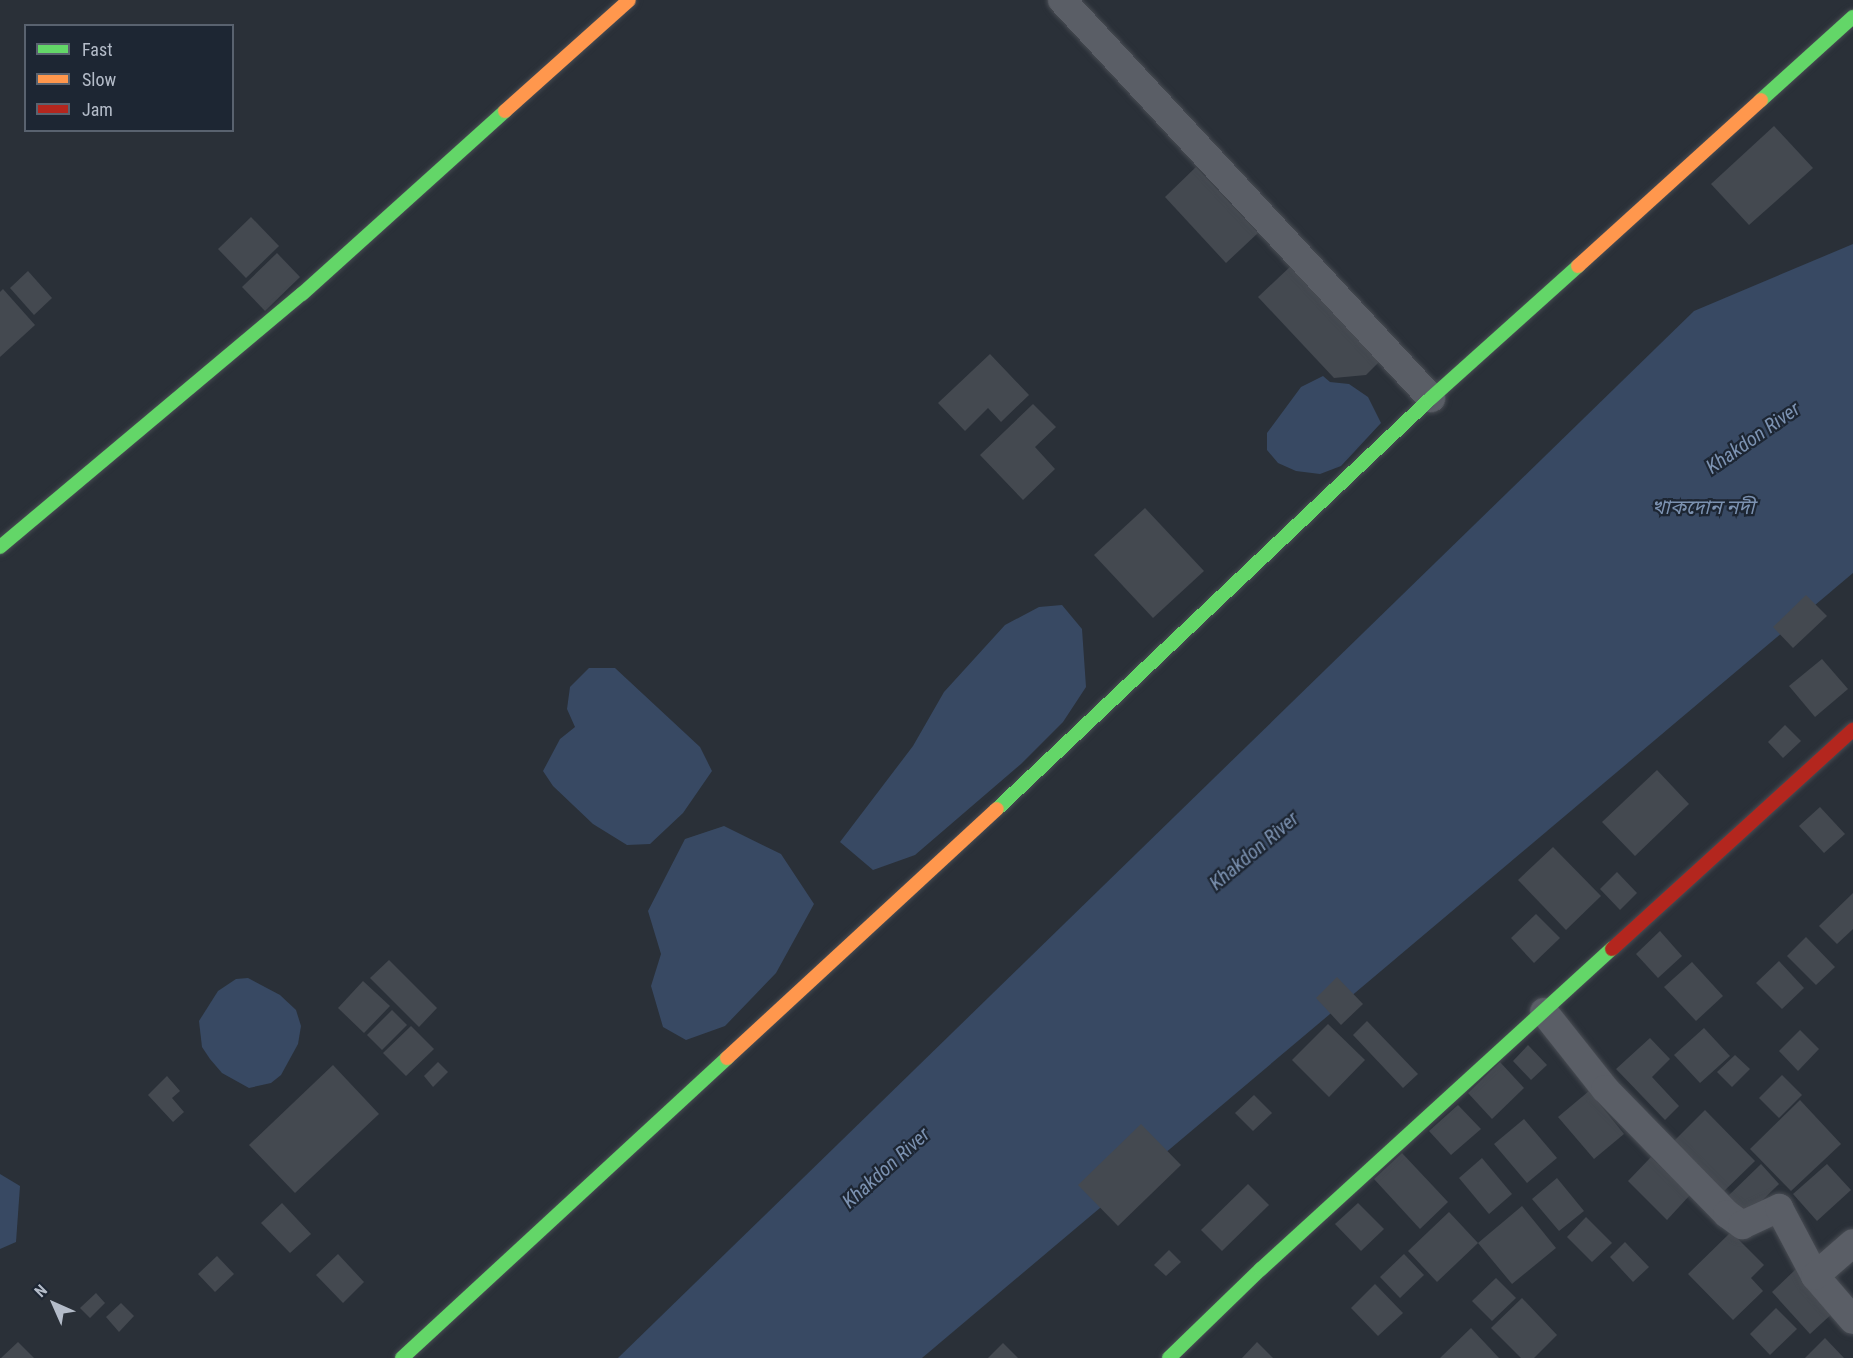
<!DOCTYPE html>
<meta charset="utf-8">
<style>
body{margin:0}
#map{position:relative;width:1853px;height:1358px;overflow:hidden;background:#2a3038;font-family:"Roboto Condensed","Noto Sans Bengali",sans-serif}
div>[style]{position:absolute}
.water>*{inset:0;background:#384963}
.building>*{inset:0;background:#444950}
.roads{filter:drop-shadow(0 0 2px #484c53) drop-shadow(0 0 2px #484c53)}
.street>*{height:28px;margin:-14px;padding:0 14px;transform-origin:14px;border-radius:14px;background:#5a5e66}
.fast>*{height:14px;margin:-7px;padding:0 7px;transform-origin:7px;border-radius:7px;background:#63d668}
.slow>*{height:14px;margin:-7px;padding:0 7px;transform-origin:7px;border-radius:7px;background:#ff974d}
.jam>*{height:14px;margin:-7px;padding:0 7px;transform-origin:7px;border-radius:7px;background:#b3261e}
span{translate:-50% -50%;white-space:nowrap;text-align:center;line-height:1.15;-webkit-text-stroke:4.5px #1d2633;paint-order:stroke}
.water-label{font-size:20px;color:#7c92b1;font-style:italic}
.legend{position:absolute;left:24px;top:24px;width:210px;height:108px;box-sizing:border-box;background:#1d2633;border:2px solid #59626f;margin:0;padding:8px 10px;list-style:none;font-size:18px;color:#b4bcc9}
.legend li{display:flex;align-items:center;gap:12px;height:30px}
.legend b{width:30px;border:2px solid #59626f}
.north{position:absolute;left:24px;top:1274px;width:60px;height:60px;-webkit-text-stroke:4px #1d2633;paint-order:stroke;rotate:315deg;font-size:16px;font-weight:700;line-height:24px;text-align:center;color:#b4bcc9}
.north::after{content:'';display:block;margin:auto;width:21px;height:27px;background:#b4bcc9;clip-path:polygon(50% 0,100% 100%,50% 72%,0 100%)}
</style>
<div id="map">
<div class="water">
<i style="clip-path:polygon(1853px 244px,1853px 573px,922px 1358px,618px 1358px,1694px 311px)"></i>
<i style="clip-path:polygon(1323px 376px,1330px 382px,1349px 384px,1368px 397px,1381px 423px,1341px 466px,1320px 474px,1296px 471px,1278px 463px,1267px 450px,1267px 433px,1301px 387px)"></i>
<i style="clip-path:polygon(1062px 605px,1082px 629px,1086px 687px,1063px 722px,1021px 764px,915px 855px,873px 870px,840px 842px,913px 746px,944px 692px,1005px 625px,1039px 607px)"></i>
<i style="clip-path:polygon(589px 668px,615px 668px,700px 747px,712px 771px,683px 813px,650px 844px,627px 845px,593px 824px,553px 786px,543px 771px,560px 739px,575px 727px,567px 709px,570px 687px)"></i>
<i style="clip-path:polygon(724px 826px,781px 854px,814px 904px,776px 973px,725px 1026px,686px 1040px,663px 1027px,651px 986px,661px 954px,648px 911px,685px 839px)"></i>
<i style="clip-path:polygon(248px 978px,280px 995px,296px 1010px,301px 1026px,298px 1044px,281px 1075px,271px 1083px,249px 1088px,222px 1073px,210px 1059px,202px 1047px,199px 1021px,218px 991px,236px 979px)"></i>
<i style="clip-path:polygon(0 1174px,20px 1186px,16px 1242px,0 1249px)"></i>
</div>
<div class="building">
<i style="clip-path:polygon(1774px 126px,1813px 168px,1749px 225px,1711px 184px)"></i>
<i style="clip-path:polygon(1196px 167px,1258px 233px,1226px 263px,1165px 197px)"></i>
<i style="clip-path:polygon(251px 217px,279px 246px,246px 278px,218px 249px)"></i>
<i style="clip-path:polygon(277px 253px,300px 277px,265px 311px,242px 287px)"></i>
<i style="clip-path:polygon(1292px 265px,1381px 360px,1366px 375px,1334px 378px,1258px 297px)"></i>
<i style="clip-path:polygon(28px 271px,52px 298px,34px 315px,10px 288px)"></i>
<i style="clip-path:polygon(3px 289px,35px 325px,0 357px,0 292px)"></i>
<i style="clip-path:polygon(990px 354px,1029px 395px,1001px 422px,988px 408px,965px 431px,938px 403px)"></i>
<i style="clip-path:polygon(1033px 404px,1056px 427px,1035px 447px,1055px 469px,1023px 500px,980px 455px)"></i>
<i style="clip-path:polygon(1145px 508px,1204px 571px,1153px 618px,1094px 555px)"></i>
<i style="clip-path:polygon(1806px 595px,1827px 616px,1793px 648px,1773px 627px)"></i>
<i style="clip-path:polygon(1822px 659px,1848px 689px,1815px 717px,1789px 686px)"></i>
<i style="clip-path:polygon(1785px 725px,1801px 741px,1783px 758px,1768px 742px)"></i>
<i style="clip-path:polygon(1657px 770px,1689px 804px,1635px 856px,1602px 822px)"></i>
<i style="clip-path:polygon(1820px 807px,1845px 834px,1824px 853px,1799px 826px)"></i>
<i style="clip-path:polygon(1553px 847px,1601px 896px,1566px 930px,1518px 880px)"></i>
<i style="clip-path:polygon(1617px 872px,1637px 893px,1620px 910px,1600px 889px)"></i>
<i style="clip-path:polygon(1853px 893px,1853px 929px,1837px 944px,1819px 926px)"></i>
<i style="clip-path:polygon(1536px 914px,1560px 938px,1534px 963px,1511px 938px)"></i>
<i style="clip-path:polygon(1660px 931px,1682px 956px,1658px 978px,1636px 954px)"></i>
<i style="clip-path:polygon(1806px 937px,1835px 967px,1816px 985px,1787px 956px)"></i>
<i style="clip-path:polygon(389px 960px,437px 1008px,419px 1027px,370px 978px)"></i>
<i style="clip-path:polygon(1779px 961px,1804px 988px,1782px 1009px,1756px 983px)"></i>
<i style="clip-path:polygon(1692px 962px,1723px 996px,1696px 1021px,1664px 987px)"></i>
<i style="clip-path:polygon(1337px 977px,1363px 1004px,1341px 1025px,1316px 998px)"></i>
<i style="clip-path:polygon(363px 981px,390px 1006px,364px 1033px,338px 1008px)"></i>
<i style="clip-path:polygon(392px 1010px,407px 1025px,382px 1050px,367px 1035px)"></i>
<i style="clip-path:polygon(1367px 1021px,1418px 1074px,1403px 1088px,1353px 1035px)"></i>
<i style="clip-path:polygon(1328px 1024px,1365px 1060px,1329px 1097px,1292px 1060px)"></i>
<i style="clip-path:polygon(411px 1026px,434px 1049px,406px 1076px,383px 1053px)"></i>
<i style="clip-path:polygon(1704px 1028px,1730px 1056px,1700px 1083px,1674px 1055px)"></i>
<i style="clip-path:polygon(1800px 1030px,1819px 1049px,1798px 1071px,1779px 1051px)"></i>
<i style="clip-path:polygon(1650px 1038px,1670px 1059px,1652px 1077px,1679px 1106px,1665px 1120px,1616px 1069px)"></i>
<i style="clip-path:polygon(1528px 1045px,1547px 1065px,1531px 1080px,1513px 1061px)"></i>
<i style="clip-path:polygon(1735px 1055px,1750px 1069px,1732px 1087px,1717px 1072px)"></i>
<i style="clip-path:polygon(438px 1062px,448px 1072px,433px 1087px,424px 1076px)"></i>
<i style="clip-path:polygon(1500px 1062px,1524px 1088px,1492px 1119px,1468px 1093px)"></i>
<i style="clip-path:polygon(333px 1065px,379px 1114px,295px 1193px,249px 1145px)"></i>
<i style="clip-path:polygon(1782px 1075px,1802px 1095px,1779px 1118px,1759px 1098px)"></i>
<i style="clip-path:polygon(167px 1076px,180px 1091px,172px 1098px,184px 1112px,173px 1122px,148px 1095px)"></i>
<i style="clip-path:polygon(1589px 1091px,1624px 1134px,1594px 1159px,1558px 1117px)"></i>
<i style="clip-path:polygon(1254px 1095px,1272px 1113px,1253px 1131px,1235px 1113px)"></i>
<i style="clip-path:polygon(1800px 1100px,1841px 1144px,1791px 1191px,1750px 1149px)"></i>
<i style="clip-path:polygon(1458px 1105px,1481px 1129px,1451px 1155px,1429px 1131px)"></i>
<i style="clip-path:polygon(1705px 1110px,1755px 1161px,1720px 1195px,1671px 1144px)"></i>
<i style="clip-path:polygon(1524px 1119px,1557px 1158px,1527px 1183px,1494px 1144px)"></i>
<i style="clip-path:polygon(1141px 1124px,1181px 1165px,1118px 1226px,1078px 1185px)"></i>
<i style="clip-path:polygon(1402px 1153px,1448px 1202px,1420px 1229px,1374px 1179px)"></i>
<i style="clip-path:polygon(1651px 1157px,1690px 1195px,1667px 1220px,1628px 1181px)"></i>
<i style="clip-path:polygon(1482px 1158px,1512px 1194px,1489px 1214px,1459px 1178px)"></i>
<i style="clip-path:polygon(1761px 1164px,1779px 1184px,1744px 1218px,1726px 1198px)"></i>
<i style="clip-path:polygon(1827px 1164px,1851px 1190px,1817px 1221px,1793px 1194px)"></i>
<i style="clip-path:polygon(1557px 1178px,1584px 1211px,1559px 1231px,1532px 1199px)"></i>
<i style="clip-path:polygon(1248px 1184px,1269px 1205px,1222px 1251px,1201px 1230px)"></i>
<i style="clip-path:polygon(282px 1203px,311px 1234px,290px 1253px,261px 1223px)"></i>
<i style="clip-path:polygon(1358px 1203px,1384px 1229px,1361px 1251px,1335px 1224px)"></i>
<i style="clip-path:polygon(1522px 1206px,1556px 1248px,1512px 1284px,1478px 1243px)"></i>
<i style="clip-path:polygon(1449px 1212px,1478px 1243px,1437px 1282px,1408px 1251px)"></i>
<i style="clip-path:polygon(1586px 1217px,1612px 1243px,1592px 1262px,1567px 1237px)"></i>
<i style="clip-path:polygon(1731px 1232px,1764px 1265px,1751px 1278px,1763px 1291px,1733px 1320px,1688px 1274px)"></i>
<i style="clip-path:polygon(1625px 1242px,1649px 1267px,1633px 1282px,1610px 1257px)"></i>
<i style="clip-path:polygon(1169px 1250px,1181px 1262px,1166px 1276px,1154px 1265px)"></i>
<i style="clip-path:polygon(338px 1254px,364px 1282px,343px 1303px,316px 1275px)"></i>
<i style="clip-path:polygon(1404px 1254px,1424px 1275px,1400px 1298px,1380px 1277px)"></i>
<i style="clip-path:polygon(217px 1256px,234px 1274px,215px 1292px,198px 1274px)"></i>
<i style="clip-path:polygon(1796px 1269px,1835px 1311px,1810px 1334px,1772px 1292px)"></i>
<i style="clip-path:polygon(1496px 1278px,1516px 1298px,1492px 1321px,1472px 1301px)"></i>
<i style="clip-path:polygon(1375px 1284px,1403px 1313px,1378px 1336px,1351px 1308px)"></i>
<i style="clip-path:polygon(96px 1293px,105px 1303px,90px 1318px,80px 1308px)"></i>
<i style="clip-path:polygon(1522px 1298px,1557px 1335px,1534px 1358px,1521px 1358px,1491px 1328px)"></i>
<i style="clip-path:polygon(121px 1303px,134px 1316px,119px 1332px,106px 1317px)"></i>
<i style="clip-path:polygon(1776px 1308px,1797px 1329px,1770px 1355px,1750px 1334px)"></i>
<i style="clip-path:polygon(1471px 1328px,1499px 1358px,1440px 1358px)"></i>
<i style="clip-path:polygon(1825px 1338px,1844px 1358px,1805px 1358px)"></i>
<i style="clip-path:polygon(18px 1342px,34px 1358px,1px 1358px)"></i>
<i style="clip-path:polygon(1257px 1342px,1273px 1358px,1242px 1358px)"></i>
<i style="clip-path:polygon(1003px 1343px,1018px 1358px,988px 1358px)"></i>
</div>
<div class="roads">
<div class="street">
<i style="left:1062px;top:0;width:543px;rotate:47.17deg"></i>
<i style="left:1544px;top:1012px;width:98px;rotate:51.6deg"></i>
<i style="left:1605px;top:1089px;width:175px;rotate:45.7deg"></i>
<i style="left:1727px;top:1214px;width:19px;rotate:36deg"></i>
<i style="left:1742px;top:1225px;width:41px;rotate:-24.7deg"></i>
<i style="left:1779px;top:1208px;width:77px;rotate:62.1deg"></i>
<i style="left:1815px;top:1276px;width:58px;rotate:49.2deg"></i>
<i style="left:1815px;top:1276px;width:50px;rotate:-41deg"></i>
</div>
<div class="fast">
<i style="left:1761px;top:100px;width:124px;rotate:-42.1deg"></i>
<i style="left:0;top:547px;width:394px;rotate:-40deg"></i>
<i style="left:302px;top:294px;width:273px;rotate:-42deg"></i>
<i style="left:997px;top:809px;width:598px;rotate:-43.44deg"></i>
<i style="left:1431px;top:398px;width:198px;rotate:-41.9deg"></i>
<i style="left:402px;top:1358px;width:442px;rotate:-42.7deg"></i>
<i style="left:1169px;top:1358px;width:128px;rotate:-44.1deg"></i>
<i style="left:1261px;top:1269px;width:475px;rotate:-42.4deg"></i>
</div>
<div class="slow">
<i style="left:505px;top:111px;width:166px;rotate:-41.8deg"></i>
<i style="left:1578px;top:266px;width:247px;rotate:-42.2deg"></i>
<i style="left:727px;top:1058px;width:367px;rotate:-42.7deg"></i>
</div>
<div class="jam">
<i style="left:1612px;top:949px;width:326px;rotate:-42.3deg"></i>
</div>
</div>
<div class="water-label">
<span style="left:1753px;top:438px;rotate:-35deg">Khakdon River</span>
<span style="left:1703px;top:507px">খাকদোন নদী</span>
<span style="left:1254px;top:851px;rotate:-40deg">Khakdon River</span>
<span style="left:886px;top:1168px;rotate:-42deg">Khakdon River</span>
</div>
<ul class="legend">
<li><b style="height:8px;background:#63d668"></b>Fast</li>
<li><b style="height:8px;background:#ff974d"></b>Slow</li>
<li><b style="height:8px;background:#b3261e"></b>Jam</li>
</ul>
<div class="north">N</div>
</div>
